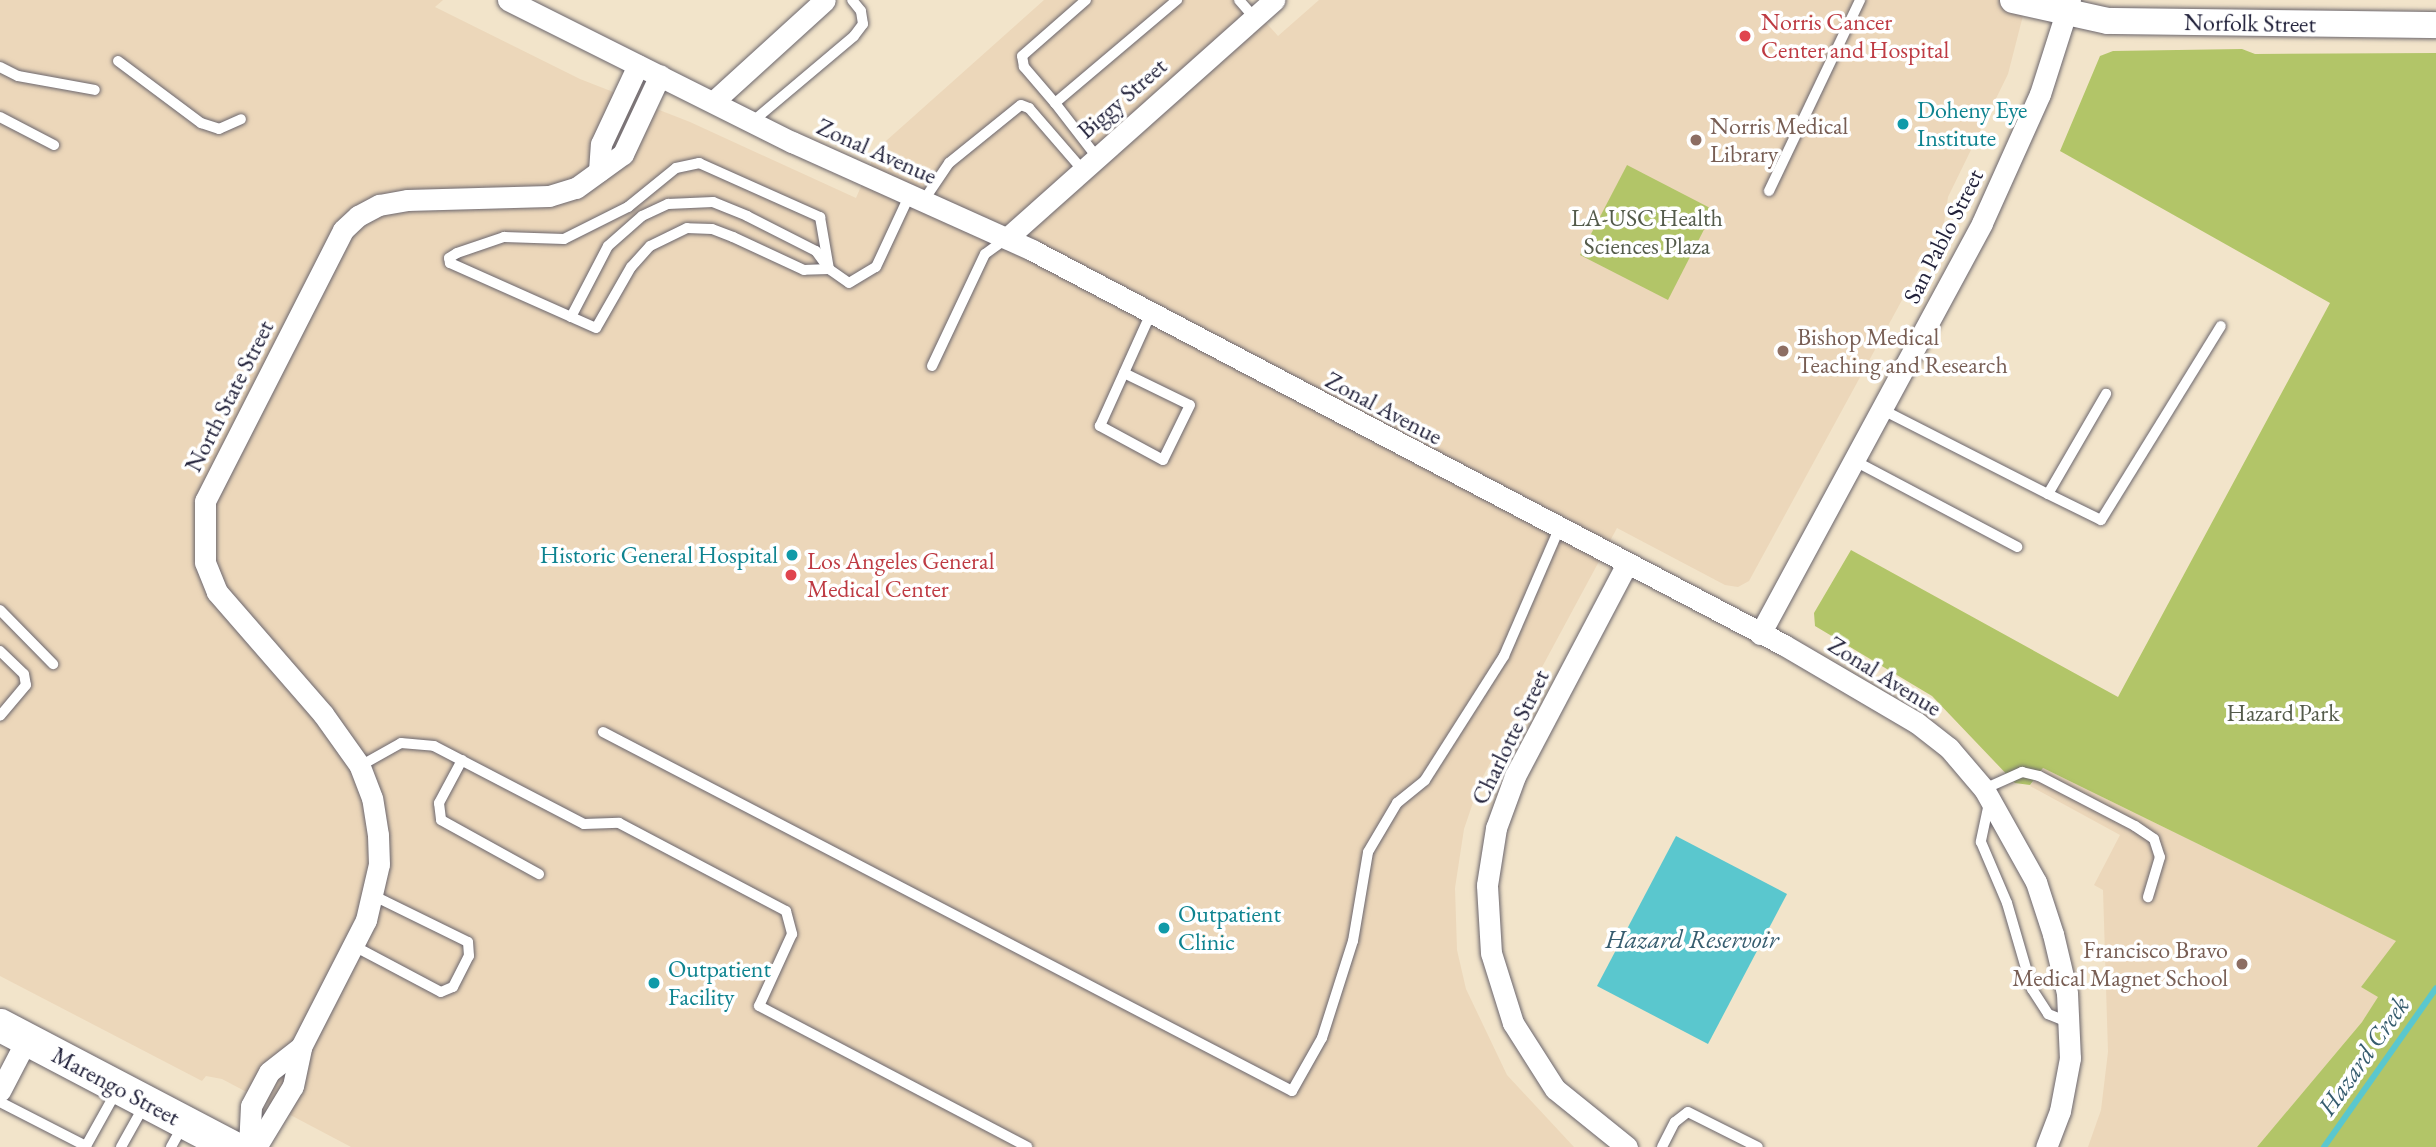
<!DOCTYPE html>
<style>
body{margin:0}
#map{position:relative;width:2436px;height:1147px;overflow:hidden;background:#f2e4ca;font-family:"EB Garamond",serif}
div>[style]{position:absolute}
.built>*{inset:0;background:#ecd7ba}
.green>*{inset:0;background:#b2c568}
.water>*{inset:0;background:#5ac7ce}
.stream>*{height:6px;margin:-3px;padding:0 3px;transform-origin:3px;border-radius:3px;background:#5ac7ce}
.roads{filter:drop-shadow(0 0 2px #6b666d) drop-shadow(0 0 2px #6b666d)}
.service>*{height:10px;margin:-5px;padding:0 5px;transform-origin:5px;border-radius:5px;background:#fff}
.minor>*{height:21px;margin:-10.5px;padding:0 10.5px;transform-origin:10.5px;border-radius:10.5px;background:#fff}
.tertiary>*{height:26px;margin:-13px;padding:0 13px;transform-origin:13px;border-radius:13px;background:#fff}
.primary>*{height:33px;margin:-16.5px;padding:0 16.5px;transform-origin:16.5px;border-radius:16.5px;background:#fff}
.dots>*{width:19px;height:19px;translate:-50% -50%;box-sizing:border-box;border:4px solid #fff;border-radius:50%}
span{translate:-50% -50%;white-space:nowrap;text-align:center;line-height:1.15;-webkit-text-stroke:7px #fff;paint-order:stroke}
.health-label{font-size:24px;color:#be3a42}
.left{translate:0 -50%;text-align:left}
.street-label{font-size:24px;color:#22223b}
.culture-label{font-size:24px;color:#0d838f}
.right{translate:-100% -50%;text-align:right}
.education-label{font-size:24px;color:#785e54}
.park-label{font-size:24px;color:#545b4b}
.water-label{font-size:26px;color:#365c6e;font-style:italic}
</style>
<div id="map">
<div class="built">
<i style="clip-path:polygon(0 0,443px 0,435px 7px,580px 79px,690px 122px,856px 198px,877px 149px,1044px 0,1246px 0,1278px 36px,1319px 0,2027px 0,2008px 74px,1948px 197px,1944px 223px,1749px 581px,1738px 587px,1725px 585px,1617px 528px,1480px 782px,1464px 829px,1455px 888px,1457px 950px,1466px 989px,1507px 1075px,1574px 1147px,351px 1147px,222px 1079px,206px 1076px,202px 1081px,0 976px)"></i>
<i style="clip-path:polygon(2043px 768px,2397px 941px,2361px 987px,2379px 997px,2362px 1022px,2257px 1147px,2088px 1147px,2101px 1110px,2108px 1052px,2103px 890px,2094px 885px,2120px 835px,2030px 786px)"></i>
</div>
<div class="green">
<i style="clip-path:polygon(2242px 49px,2255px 54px,2436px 53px,2436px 1147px,2257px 1147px,2362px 1022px,2378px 997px,2361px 987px,2396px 941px,2043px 768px,2030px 785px,2015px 783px,1932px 696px,1815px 626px,1814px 613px,1851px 550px,2118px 697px,2330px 303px,2060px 151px,2100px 56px,2113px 51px)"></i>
<i style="clip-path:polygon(1627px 165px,1714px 210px,1668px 300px,1580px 255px)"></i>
</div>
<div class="water">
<i style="clip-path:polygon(1676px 836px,1787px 894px,1708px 1044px,1597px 986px)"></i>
</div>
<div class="stream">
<i style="left:2324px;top:1147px;width:194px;rotate:-54.8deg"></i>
</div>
<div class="roads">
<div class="service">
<i style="left:1239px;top:0;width:23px;rotate:49deg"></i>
<i style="left:118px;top:61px;width:104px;rotate:36.8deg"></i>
<i style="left:201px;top:123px;width:19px;rotate:18deg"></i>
<i style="left:219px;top:129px;width:24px;rotate:-24deg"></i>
<i style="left:0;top:67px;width:20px;rotate:27deg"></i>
<i style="left:18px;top:76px;width:78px;rotate:10.3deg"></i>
<i style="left:1055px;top:103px;width:48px;rotate:-130.7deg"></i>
<i style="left:1024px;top:67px;width:11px;rotate:-100deg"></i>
<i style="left:1022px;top:56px;width:85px;rotate:-41.2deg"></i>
<i style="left:0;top:117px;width:61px;rotate:27.4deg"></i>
<i style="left:752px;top:122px;width:133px;rotate:-40.1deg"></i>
<i style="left:854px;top:36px;width:15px;rotate:-53deg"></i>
<i style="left:863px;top:24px;width:13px;rotate:-99deg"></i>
<i style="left:861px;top:11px;width:14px;rotate:-129deg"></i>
<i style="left:1096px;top:156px;width:67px;rotate:-127.7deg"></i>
<i style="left:1055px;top:103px;width:160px;rotate:-40.2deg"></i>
<i style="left:699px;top:163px;width:133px;rotate:24.1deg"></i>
<i style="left:820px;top:217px;width:53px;rotate:80.2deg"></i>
<i style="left:829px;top:269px;width:25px;rotate:178deg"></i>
<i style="left:804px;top:270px;width:78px;rotate:-155.1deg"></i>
<i style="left:733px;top:237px;width:22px;rotate:-159deg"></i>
<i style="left:712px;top:229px;width:25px;rotate:-178deg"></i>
<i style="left:687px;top:228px;width:41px;rotate:154.1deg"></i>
<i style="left:650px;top:246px;width:28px;rotate:132deg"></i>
<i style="left:631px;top:267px;width:70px;rotate:119.8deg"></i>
<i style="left:596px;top:328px;width:160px;rotate:-156deg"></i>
<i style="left:450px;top:263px;width:5px;rotate:-101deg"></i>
<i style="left:449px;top:258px;width:9px;rotate:-32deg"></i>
<i style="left:457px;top:253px;width:50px;rotate:-18.8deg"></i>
<i style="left:504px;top:237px;width:60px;rotate:1.9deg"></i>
<i style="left:564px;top:239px;width:72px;rotate:-26.6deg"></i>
<i style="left:628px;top:207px;width:62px;rotate:-39.1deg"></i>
<i style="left:676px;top:168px;width:24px;rotate:-12deg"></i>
<i style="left:1769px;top:191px;width:212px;rotate:-64.5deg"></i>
<i style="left:924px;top:200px;width:45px;rotate:-56deg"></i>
<i style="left:949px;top:163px;width:92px;rotate:-38.9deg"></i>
<i style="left:1021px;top:105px;width:9px;rotate:21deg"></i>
<i style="left:1029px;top:108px;width:79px;rotate:49.1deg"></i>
<i style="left:571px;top:317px;width:80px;rotate:-62.5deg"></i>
<i style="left:608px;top:246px;width:45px;rotate:-41.4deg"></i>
<i style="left:642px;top:216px;width:29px;rotate:-25deg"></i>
<i style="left:668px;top:204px;width:45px;rotate:-2.5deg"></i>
<i style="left:713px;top:202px;width:37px;rotate:22deg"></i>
<i style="left:747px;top:216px;width:77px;rotate:26.9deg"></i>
<i style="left:816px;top:251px;width:22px;rotate:54deg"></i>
<i style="left:829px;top:269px;width:24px;rotate:35deg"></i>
<i style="left:849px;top:283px;width:31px;rotate:-31deg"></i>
<i style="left:876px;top:267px;width:81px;rotate:-65deg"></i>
<i style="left:932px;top:366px;width:124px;rotate:-64.7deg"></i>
<i style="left:985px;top:254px;width:27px;rotate:-36deg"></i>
<i style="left:1124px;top:373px;width:73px;rotate:25.9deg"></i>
<i style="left:1190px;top:405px;width:61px;rotate:116.1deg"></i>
<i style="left:1163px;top:460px;width:72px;rotate:-151.6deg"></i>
<i style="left:1100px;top:426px;width:124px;rotate:-65.7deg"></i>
<i style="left:1881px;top:409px;width:187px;rotate:27deg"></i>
<i style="left:2048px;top:494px;width:116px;rotate:-59.9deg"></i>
<i style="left:1853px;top:460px;width:186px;rotate:27.9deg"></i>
<i style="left:2048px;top:494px;width:59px;rotate:26.1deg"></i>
<i style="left:2101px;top:520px;width:228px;rotate:-58.3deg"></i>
<i style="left:0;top:610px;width:76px;rotate:45.5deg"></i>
<i style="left:0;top:651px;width:33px;rotate:44deg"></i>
<i style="left:24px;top:674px;width:11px;rotate:80deg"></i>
<i style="left:26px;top:685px;width:40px;rotate:130deg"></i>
<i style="left:603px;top:732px;width:777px;rotate:27.52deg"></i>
<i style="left:1292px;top:1091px;width:61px;rotate:-60.5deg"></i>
<i style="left:1322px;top:1038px;width:102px;rotate:-72.3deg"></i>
<i style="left:1353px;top:941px;width:90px;rotate:-80.4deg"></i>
<i style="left:1368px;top:852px;width:57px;rotate:-59.4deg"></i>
<i style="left:1397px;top:803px;width:36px;rotate:-39deg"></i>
<i style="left:1425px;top:780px;width:147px;rotate:-57.5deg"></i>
<i style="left:1504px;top:656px;width:138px;rotate:-66.6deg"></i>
<i style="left:462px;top:760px;width:49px;rotate:118.1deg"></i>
<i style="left:439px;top:803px;width:17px;rotate:83deg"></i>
<i style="left:441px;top:820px;width:112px;rotate:28.9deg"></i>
<i style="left:360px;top:766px;width:47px;rotate:-29.3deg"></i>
<i style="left:401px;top:743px;width:33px;rotate:5deg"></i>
<i style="left:434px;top:746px;width:169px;rotate:27.5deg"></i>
<i style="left:584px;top:824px;width:35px;rotate:-2deg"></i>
<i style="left:619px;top:823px;width:189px;rotate:27.8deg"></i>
<i style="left:786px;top:911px;width:24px;rotate:75deg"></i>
<i style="left:792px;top:934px;width:79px;rotate:114.6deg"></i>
<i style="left:759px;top:1006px;width:303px;rotate:27.7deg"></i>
<i style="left:1984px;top:789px;width:42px;rotate:-24.1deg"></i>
<i style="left:2022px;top:772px;width:17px;rotate:13deg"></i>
<i style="left:2039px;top:776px;width:108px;rotate:27.5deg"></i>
<i style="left:2135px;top:826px;width:23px;rotate:34deg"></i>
<i style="left:2154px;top:839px;width:19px;rotate:72deg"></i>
<i style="left:2160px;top:857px;width:42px;rotate:106.7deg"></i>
<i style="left:1989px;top:803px;width:40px;rotate:102deg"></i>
<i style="left:1981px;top:842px;width:66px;rotate:66.9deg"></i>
<i style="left:2007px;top:903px;width:90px;rotate:73.8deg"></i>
<i style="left:2032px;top:989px;width:30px;rotate:57deg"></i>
<i style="left:2048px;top:1014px;width:24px;rotate:22deg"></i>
<i style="left:354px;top:946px;width:98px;rotate:27.9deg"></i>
<i style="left:441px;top:992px;width:13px;rotate:-23deg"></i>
<i style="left:453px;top:987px;width:35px;rotate:-63deg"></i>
<i style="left:469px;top:956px;width:14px;rotate:-94deg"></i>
<i style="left:468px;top:942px;width:105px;rotate:-153.9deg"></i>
<i style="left:0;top:1102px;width:97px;rotate:27.1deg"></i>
<i style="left:86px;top:1146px;width:62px;rotate:-60.9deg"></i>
<i style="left:121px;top:1147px;width:49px;rotate:-60.8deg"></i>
<i style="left:171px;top:1147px;width:25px;rotate:-61deg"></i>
<i style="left:1662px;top:1147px;width:28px;rotate:-63deg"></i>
<i style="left:1675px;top:1122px;width:16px;rotate:-38deg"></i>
<i style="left:1688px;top:1112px;width:78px;rotate:26.6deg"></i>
</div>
<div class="minor">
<i style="left:508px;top:0;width:318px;rotate:26.6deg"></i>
<i style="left:792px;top:142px;width:263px;rotate:24.2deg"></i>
<i style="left:1032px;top:250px;width:849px;rotate:27.71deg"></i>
<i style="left:1784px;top:645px;width:154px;rotate:30.4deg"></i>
<i style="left:1917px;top:723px;width:41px;rotate:38deg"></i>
<i style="left:1949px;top:748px;width:54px;rotate:49.5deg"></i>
<i style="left:1984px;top:789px;width:107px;rotate:60.8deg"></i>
<i style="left:2036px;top:882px;width:55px;rotate:71.9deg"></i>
<i style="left:2053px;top:934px;width:61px;rotate:76.7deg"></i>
<i style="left:2067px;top:993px;width:65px;rotate:87.4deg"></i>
<i style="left:2070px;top:1058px;width:54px;rotate:100.7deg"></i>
<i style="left:2060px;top:1111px;width:39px;rotate:111deg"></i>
<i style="left:713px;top:102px;width:151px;rotate:-42.3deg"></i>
<i style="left:599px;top:171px;width:27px;rotate:-86deg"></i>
<i style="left:601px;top:144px;width:87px;rotate:-64.9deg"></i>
<i style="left:1007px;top:238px;width:358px;rotate:-41.7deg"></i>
<i style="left:1760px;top:634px;width:467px;rotate:-61.6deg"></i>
<i style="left:1982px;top:223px;width:141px;rotate:-65.8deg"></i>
<i style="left:2040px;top:94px;width:99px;rotate:-72.3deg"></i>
<i style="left:0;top:1091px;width:59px;rotate:-62.6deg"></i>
<i style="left:249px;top:1147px;width:41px;rotate:-87.2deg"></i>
<i style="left:251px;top:1106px;width:38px;rotate:-62deg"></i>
<i style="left:269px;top:1072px;width:41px;rotate:-38deg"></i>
<i style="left:256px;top:1147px;width:71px;rotate:-58.8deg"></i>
<i style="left:293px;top:1086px;width:40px;rotate:-78deg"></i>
<i style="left:301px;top:1047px;width:143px;rotate:-62.9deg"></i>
<i style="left:366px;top:920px;width:57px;rotate:-76.9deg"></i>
<i style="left:379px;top:864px;width:29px;rotate:-92deg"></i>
<i style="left:378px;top:835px;width:37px;rotate:-99deg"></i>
<i style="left:372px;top:798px;width:34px;rotate:-111deg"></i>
<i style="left:360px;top:766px;width:64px;rotate:-125.4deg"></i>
<i style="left:323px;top:714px;width:162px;rotate:-131deg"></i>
<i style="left:217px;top:592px;width:32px;rotate:-112deg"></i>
<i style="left:205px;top:562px;width:61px;rotate:-90deg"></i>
<i style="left:205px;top:501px;width:304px;rotate:-63deg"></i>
<i style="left:343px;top:230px;width:21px;rotate:-43deg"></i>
<i style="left:358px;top:216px;width:24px;rotate:-28deg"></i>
<i style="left:379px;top:205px;width:28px;rotate:-10deg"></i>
<i style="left:407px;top:200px;width:142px;rotate:-1.6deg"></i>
<i style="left:549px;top:196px;width:28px;rotate:-17deg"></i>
<i style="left:576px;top:188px;width:58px;rotate:-35.9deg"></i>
<i style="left:623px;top:154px;width:87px;rotate:-64.9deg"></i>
<i style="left:1627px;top:1147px;width:92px;rotate:-141.1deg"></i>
<i style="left:1555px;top:1089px;width:78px;rotate:-122.5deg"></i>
<i style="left:1513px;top:1023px;width:73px;rotate:-107.4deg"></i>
<i style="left:1491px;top:953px;width:68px;rotate:-93.4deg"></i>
<i style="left:1487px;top:885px;width:58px;rotate:-81deg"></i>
<i style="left:1496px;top:828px;width:55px;rotate:-69.9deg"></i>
<i style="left:1515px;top:776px;width:240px;rotate:-62.2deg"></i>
</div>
<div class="tertiary">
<i style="left:2013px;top:0;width:97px;rotate:12.5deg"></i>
<i style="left:2108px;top:21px;width:328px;rotate:0.7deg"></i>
</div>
<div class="primary">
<i style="left:0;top:1025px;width:262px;rotate:27.7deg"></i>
</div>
</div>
<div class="dots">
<i style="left:1745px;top:36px;background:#e0444e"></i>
<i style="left:1903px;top:124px;background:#0f9aa8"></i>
<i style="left:1696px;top:140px;background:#8d6e63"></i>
<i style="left:1783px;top:351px;background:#8d6e63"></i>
<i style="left:792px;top:555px;background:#0f9aa8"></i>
<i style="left:791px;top:575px;background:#e0444e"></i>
<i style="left:1164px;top:928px;background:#0f9aa8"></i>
<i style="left:2242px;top:964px;background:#8d6e63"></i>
<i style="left:654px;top:983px;background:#0f9aa8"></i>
</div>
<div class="health-label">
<span class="left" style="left:1761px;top:36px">Norris Cancer<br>Center and Hospital</span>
<span class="left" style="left:807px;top:575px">Los Angeles General<br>Medical Center</span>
</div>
<div class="street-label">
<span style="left:2250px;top:23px;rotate:1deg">Norfolk Street</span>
<span style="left:1122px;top:98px;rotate:-41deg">Biggy Street</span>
<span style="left:877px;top:151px;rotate:24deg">Zonal Avenue</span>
<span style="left:1943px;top:236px;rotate:-63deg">San Pablo Street</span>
<span style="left:229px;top:396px;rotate:-63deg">North State Street</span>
<span style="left:1384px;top:408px;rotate:28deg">Zonal Avenue</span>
<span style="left:1885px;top:676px;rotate:32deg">Zonal Avenue</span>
<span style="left:1510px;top:737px;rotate:-64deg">Charlotte Street</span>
<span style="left:116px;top:1086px;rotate:28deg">Marengo Street</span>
</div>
<div class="culture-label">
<span class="left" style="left:1917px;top:124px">Doheny Eye<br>Institute</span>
<span class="right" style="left:778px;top:555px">Historic General Hospital</span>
<span class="left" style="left:1178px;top:928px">Outpatient<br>Clinic</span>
<span class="left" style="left:668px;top:983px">Outpatient<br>Facility</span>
</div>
<div class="education-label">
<span class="left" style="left:1710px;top:140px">Norris Medical<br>Library</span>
<span class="left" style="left:1797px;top:351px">Bishop Medical<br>Teaching and Research</span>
<span class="right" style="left:2228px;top:964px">Francisco Bravo<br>Medical Magnet School</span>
</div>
<div class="park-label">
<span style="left:1647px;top:232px">LA-USC Health<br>Sciences Plaza</span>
<span style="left:2283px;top:713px">Hazard Park</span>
</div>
<div class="water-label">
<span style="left:1692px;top:940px">Hazard Reservoir</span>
<span style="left:2364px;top:1056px;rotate:-55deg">Hazard Creek</span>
</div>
</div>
